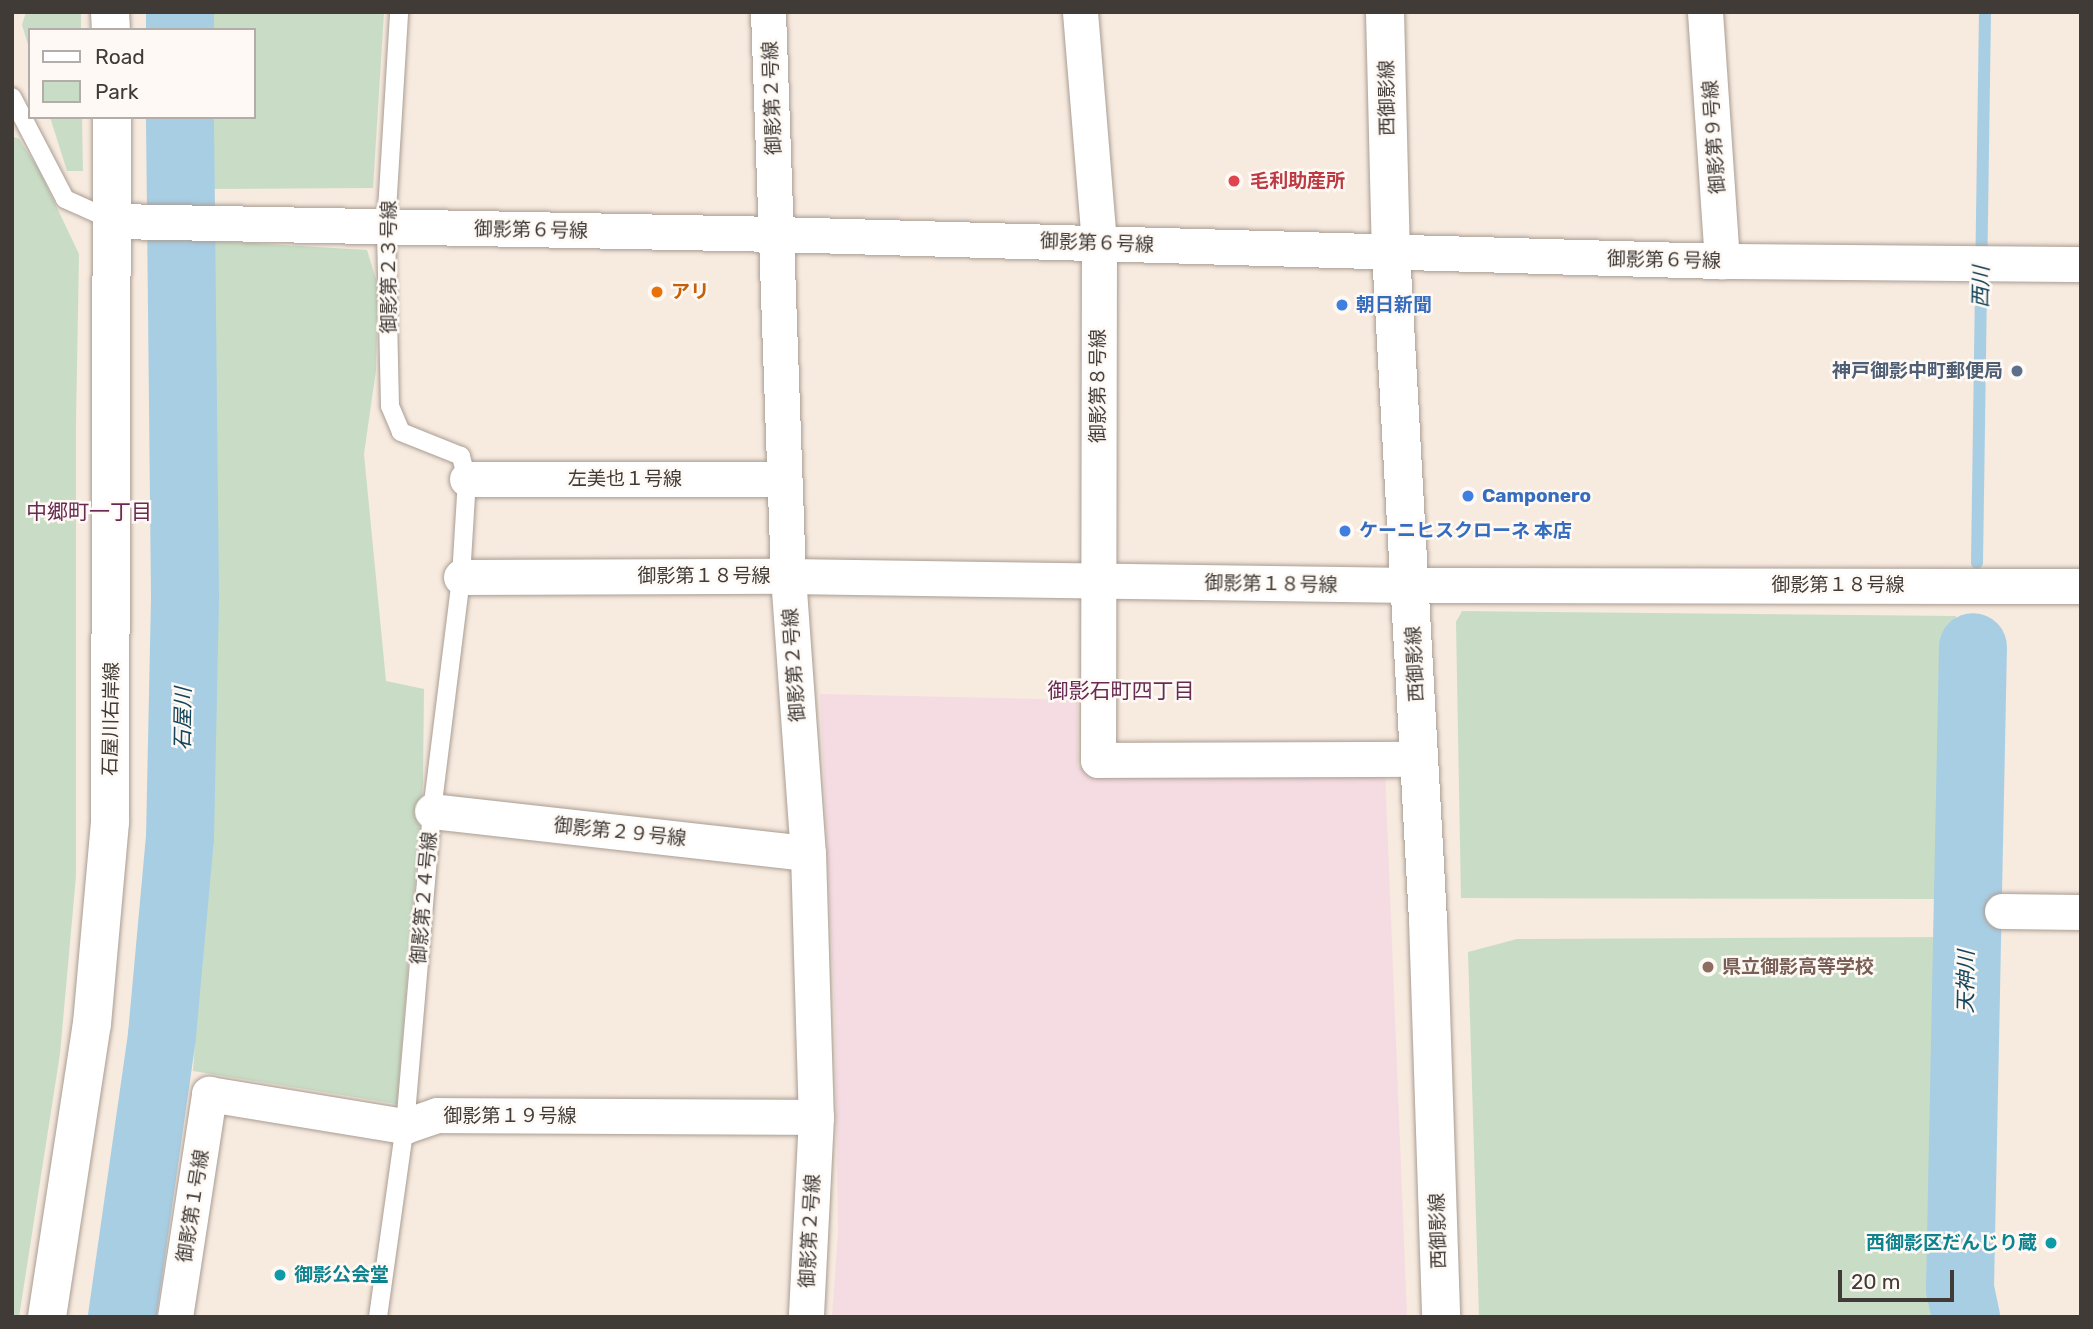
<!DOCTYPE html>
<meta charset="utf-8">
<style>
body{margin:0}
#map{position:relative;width:2093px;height:1329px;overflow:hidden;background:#f7eadf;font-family:Rubik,"Noto Sans JP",sans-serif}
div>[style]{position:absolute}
.education>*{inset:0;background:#f5dbe2}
.green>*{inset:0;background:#c9ddc6}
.stream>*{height:12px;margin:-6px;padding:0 6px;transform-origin:6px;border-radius:6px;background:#a8cee4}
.river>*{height:68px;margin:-34px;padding:0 34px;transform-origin:34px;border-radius:34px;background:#a8cee4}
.roads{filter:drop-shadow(0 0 2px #a99d93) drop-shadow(0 0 2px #a99d93)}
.lane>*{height:18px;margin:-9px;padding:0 9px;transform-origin:9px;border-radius:9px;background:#fff}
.street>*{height:35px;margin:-17.5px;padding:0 17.5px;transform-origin:17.5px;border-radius:17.5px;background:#fff}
.secondary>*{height:38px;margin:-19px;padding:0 19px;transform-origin:19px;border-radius:19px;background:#fff}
.dots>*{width:19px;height:19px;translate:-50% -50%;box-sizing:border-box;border:4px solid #fef9f4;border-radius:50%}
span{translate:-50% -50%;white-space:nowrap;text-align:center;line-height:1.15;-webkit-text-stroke:5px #fef9f4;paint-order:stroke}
.street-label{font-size:19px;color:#403b36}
.health-label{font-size:19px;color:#be3a42;font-weight:700}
.left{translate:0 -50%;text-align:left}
.food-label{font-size:19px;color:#c56008;font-weight:700}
.shop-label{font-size:19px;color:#366cbe;font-weight:700}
.service-label{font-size:19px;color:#4e5e75;font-weight:700}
.right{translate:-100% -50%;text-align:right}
.education-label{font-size:19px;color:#785e54;font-weight:700}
.culture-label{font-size:19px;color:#0d838f;font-weight:700}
.water-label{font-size:21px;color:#14455c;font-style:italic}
.neighbourhood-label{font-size:21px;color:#662b52}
.frame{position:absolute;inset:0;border:14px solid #403b36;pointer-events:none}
.legend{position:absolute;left:28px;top:28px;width:228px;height:91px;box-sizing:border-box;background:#fef9f4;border:2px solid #b2ada8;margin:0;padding:9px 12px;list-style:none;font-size:21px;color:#403b36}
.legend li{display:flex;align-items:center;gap:14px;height:35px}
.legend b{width:35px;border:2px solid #b2ada8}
.scale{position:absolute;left:1838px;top:1270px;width:116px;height:32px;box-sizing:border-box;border:4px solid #403b36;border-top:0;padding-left:9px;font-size:21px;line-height:24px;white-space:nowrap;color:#403b36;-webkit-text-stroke:5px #fef9f4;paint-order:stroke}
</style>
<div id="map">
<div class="education">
<i style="clip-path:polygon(820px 694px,1077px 700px,1078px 767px,1385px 771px,1407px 1317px,832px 1317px,838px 1232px,835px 1016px)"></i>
</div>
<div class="green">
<i style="clip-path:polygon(26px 12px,81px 12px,81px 30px,30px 30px,30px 51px,22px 25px)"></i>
<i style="clip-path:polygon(203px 12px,384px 12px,373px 188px,202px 189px,202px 117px,254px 117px,254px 30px,203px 30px)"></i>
<i style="clip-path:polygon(50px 117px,82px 117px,83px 171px,67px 171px)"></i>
<i style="clip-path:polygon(12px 136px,19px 139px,39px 170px,79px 254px,76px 422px,76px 876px,60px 1054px,19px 1317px,12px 1317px)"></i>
<i style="clip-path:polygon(215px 241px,367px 250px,378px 286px,376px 370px,364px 454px,386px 681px,424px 689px,423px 781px,397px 1104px,193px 1071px,211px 805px)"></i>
<i style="clip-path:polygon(1462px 611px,1956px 616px,1944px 899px,1461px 898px,1456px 622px)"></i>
<i style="clip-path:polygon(1947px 937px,1943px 1317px,1479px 1317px,1468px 952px,1517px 939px)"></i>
</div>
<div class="stream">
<i style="left:1977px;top:563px;width:551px;rotate:-89.17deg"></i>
</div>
<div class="river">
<i style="left:180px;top:30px;width:18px;rotate:-90deg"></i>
<i style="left:122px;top:1317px;width:285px;rotate:-81.9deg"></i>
<i style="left:162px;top:1035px;width:198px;rotate:-84.8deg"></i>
<i style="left:180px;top:838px;width:242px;rotate:-88.8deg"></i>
<i style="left:185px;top:596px;width:479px;rotate:-90.6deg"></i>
<i style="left:1966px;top:1317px;width:30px;rotate:-102deg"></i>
<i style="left:1960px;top:1288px;width:641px;rotate:-88.84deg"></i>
</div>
<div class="roads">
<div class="lane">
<i style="left:12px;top:97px;width:115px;rotate:62.5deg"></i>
<i style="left:65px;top:199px;width:54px;rotate:24.2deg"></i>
<i style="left:378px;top:1317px;width:193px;rotate:-82deg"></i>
<i style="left:405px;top:1126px;width:316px;rotate:-85.1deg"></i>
<i style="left:432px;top:811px;width:236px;rotate:-82.9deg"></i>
<i style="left:461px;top:577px;width:98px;rotate:-86.5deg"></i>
<i style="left:467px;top:479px;width:24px;rotate:-105deg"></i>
<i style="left:461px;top:456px;width:65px;rotate:-158.2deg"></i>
<i style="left:401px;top:432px;width:28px;rotate:-113deg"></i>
<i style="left:390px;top:406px;width:179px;rotate:-91.3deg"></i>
<i style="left:386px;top:227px;width:215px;rotate:-86.5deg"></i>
</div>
<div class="street">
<i style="left:768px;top:12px;width:564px;rotate:87.97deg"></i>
<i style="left:788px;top:576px;width:278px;rotate:85.9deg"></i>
<i style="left:808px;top:853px;width:264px;rotate:88.3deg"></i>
<i style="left:816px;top:1117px;width:200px;rotate:92.9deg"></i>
<i style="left:1080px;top:12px;width:232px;rotate:85.3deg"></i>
<i style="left:1099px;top:243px;width:517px;rotate:90.11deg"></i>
<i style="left:1098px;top:760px;width:322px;rotate:-0.2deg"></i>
<i style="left:1705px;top:12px;width:250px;rotate:86.1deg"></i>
<i style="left:114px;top:221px;width:663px;rotate:1.12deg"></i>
<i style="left:777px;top:234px;width:945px;rotate:1.64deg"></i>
<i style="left:1722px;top:261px;width:359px;rotate:0.5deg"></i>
<i style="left:467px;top:479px;width:317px"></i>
<i style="left:461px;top:577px;width:327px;rotate:-0.2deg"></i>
<i style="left:788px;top:576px;width:623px;rotate:0.83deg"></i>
<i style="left:1411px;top:585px;width:670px;rotate:0.09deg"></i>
<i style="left:432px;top:811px;width:378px;rotate:6.4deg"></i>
<i style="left:2002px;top:911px;width:79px;rotate:0.7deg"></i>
<i style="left:175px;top:1317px;width:226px;rotate:-81.3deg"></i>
<i style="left:209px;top:1094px;width:199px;rotate:9.3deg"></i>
<i style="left:405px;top:1126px;width:34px;rotate:-19deg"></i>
<i style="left:437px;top:1115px;width:379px;rotate:0.3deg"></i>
</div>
<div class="secondary">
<i style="left:110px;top:12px;width:18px;rotate:87deg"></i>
<i style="left:1385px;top:12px;width:240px;rotate:88.6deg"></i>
<i style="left:1391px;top:252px;width:669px;rotate:86.83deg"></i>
<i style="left:1428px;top:920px;width:397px;rotate:88.1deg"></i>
<i style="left:47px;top:1317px;width:296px;rotate:-81.3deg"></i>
<i style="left:92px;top:1024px;width:203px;rotate:-84.9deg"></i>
<i style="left:110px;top:822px;width:705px;rotate:-89.84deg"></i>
</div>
</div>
<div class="dots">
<i style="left:1234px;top:181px;background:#e0444e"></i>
<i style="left:657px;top:292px;background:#e8710a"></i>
<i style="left:1342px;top:305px;background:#3f7fe0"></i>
<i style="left:2017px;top:371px;background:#5c6f8a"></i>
<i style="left:1468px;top:496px;background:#3f7fe0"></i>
<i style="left:1345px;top:531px;background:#3f7fe0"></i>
<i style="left:1708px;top:967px;background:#8d6e63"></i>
<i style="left:2051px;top:1243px;background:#0f9aa8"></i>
<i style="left:280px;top:1275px;background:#0f9aa8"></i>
</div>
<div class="street-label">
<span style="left:772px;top:98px;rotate:-92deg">御影第２号線</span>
<span style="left:1387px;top:98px;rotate:-91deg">西御影線</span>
<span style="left:1714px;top:137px;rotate:-94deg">御影第９号線</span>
<span style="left:531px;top:230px;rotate:1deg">御影第６号線</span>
<span style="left:1097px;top:243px;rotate:2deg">御影第６号線</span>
<span style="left:1664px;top:260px;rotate:1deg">御影第６号線</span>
<span style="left:389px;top:267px;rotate:-90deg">御影第２３号線</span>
<span style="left:1098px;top:386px;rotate:-90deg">御影第８号線</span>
<span style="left:625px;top:479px">左美也１号線</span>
<span style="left:704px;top:576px">御影第１８号線</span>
<span style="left:1271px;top:584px;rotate:1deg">御影第１８号線</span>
<span style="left:1838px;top:585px">御影第１８号線</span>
<span style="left:1415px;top:664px;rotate:-93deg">西御影線</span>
<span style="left:794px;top:665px;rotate:-94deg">御影第２号線</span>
<span style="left:111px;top:719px;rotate:-89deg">石屋川右岸線</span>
<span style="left:620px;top:832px;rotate:6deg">御影第２９号線</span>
<span style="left:424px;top:898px;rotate:-85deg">御影第２４号線</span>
<span style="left:510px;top:1116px">御影第１９号線</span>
<span style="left:193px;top:1206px;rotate:-81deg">御影第１号線</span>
<span style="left:810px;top:1231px;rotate:-87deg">御影第２号線</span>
<span style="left:1438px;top:1231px;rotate:-92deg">西御影線</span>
</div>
<div class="health-label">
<span class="left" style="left:1250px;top:181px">毛利助産所</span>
</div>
<div class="food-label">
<span class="left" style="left:671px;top:292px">アリ</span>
</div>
<div class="shop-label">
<span class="left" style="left:1356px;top:305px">朝日新聞</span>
<span class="left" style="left:1482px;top:496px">Camponero</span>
<span class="left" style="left:1359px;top:531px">ケーニヒスクローネ 本店</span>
</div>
<div class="service-label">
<span class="right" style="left:2003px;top:371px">神戸御影中町郵便局</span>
</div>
<div class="education-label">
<span class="left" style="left:1722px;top:967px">県立御影高等学校</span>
</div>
<div class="culture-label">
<span class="right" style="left:2037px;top:1243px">西御影区だんじり蔵</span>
<span class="left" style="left:294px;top:1275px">御影公会堂</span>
</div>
<div class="water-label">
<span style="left:1981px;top:287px;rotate:-89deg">西川</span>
<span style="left:183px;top:719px;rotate:-89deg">石屋川</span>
<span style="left:1966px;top:982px;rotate:-89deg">天神川</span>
</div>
<div class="neighbourhood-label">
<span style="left:89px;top:512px">中郷町一丁目</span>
<span style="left:1121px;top:691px">御影石町四丁目</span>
</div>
<div class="frame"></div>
<ul class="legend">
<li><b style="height:9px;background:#fff"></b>Road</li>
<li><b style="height:19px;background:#c9ddc6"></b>Park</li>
</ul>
<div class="scale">20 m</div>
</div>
